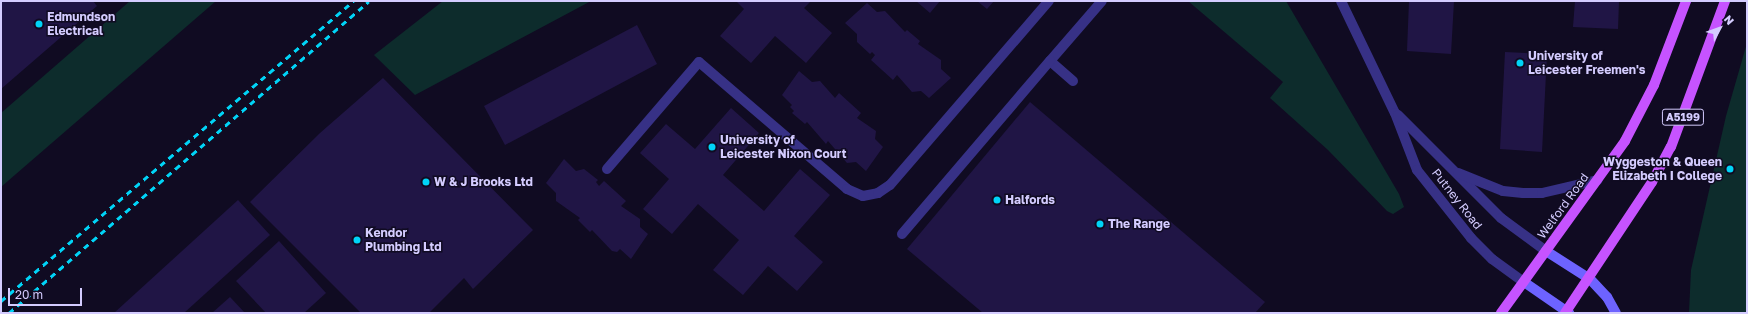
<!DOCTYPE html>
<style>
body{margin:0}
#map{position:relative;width:1748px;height:314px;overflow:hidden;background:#100b22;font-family:"Golos Text",sans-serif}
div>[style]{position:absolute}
.green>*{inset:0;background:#0d2c2c}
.building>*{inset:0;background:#201545}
.service>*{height:10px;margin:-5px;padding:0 5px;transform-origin:5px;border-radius:5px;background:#373186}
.tertiary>*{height:10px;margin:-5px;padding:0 5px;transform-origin:5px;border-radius:5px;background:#373186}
.secondary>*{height:10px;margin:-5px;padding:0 5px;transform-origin:5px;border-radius:5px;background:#6d63ff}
.primary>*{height:10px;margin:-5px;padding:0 5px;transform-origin:5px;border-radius:5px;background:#c653ff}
.rail>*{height:3px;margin-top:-1.5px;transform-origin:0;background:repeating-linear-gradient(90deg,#00d4f7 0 6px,transparent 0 11px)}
.dots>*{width:11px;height:11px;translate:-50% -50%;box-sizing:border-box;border:2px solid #100b22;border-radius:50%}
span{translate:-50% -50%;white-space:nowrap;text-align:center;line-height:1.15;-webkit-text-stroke:3px #100b22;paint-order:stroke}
.shield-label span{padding:1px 3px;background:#100b22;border:1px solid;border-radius:3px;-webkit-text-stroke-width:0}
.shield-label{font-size:11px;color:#d4ccff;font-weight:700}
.poi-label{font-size:12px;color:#d4ccff;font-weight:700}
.left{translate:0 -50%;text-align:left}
.right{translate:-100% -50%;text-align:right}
.street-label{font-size:12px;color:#d4ccff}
.frame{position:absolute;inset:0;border:2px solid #d4ccff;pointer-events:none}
.north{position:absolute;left:1700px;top:8px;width:40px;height:40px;-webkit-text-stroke:3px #100b22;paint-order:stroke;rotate:49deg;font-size:11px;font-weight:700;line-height:16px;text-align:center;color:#d4ccff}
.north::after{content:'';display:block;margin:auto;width:14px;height:18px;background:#d4ccff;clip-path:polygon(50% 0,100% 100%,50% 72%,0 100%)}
.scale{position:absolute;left:8px;top:288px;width:74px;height:18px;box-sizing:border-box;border:2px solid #d4ccff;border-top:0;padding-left:5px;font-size:12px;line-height:14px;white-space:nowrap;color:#d4ccff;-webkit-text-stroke:3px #100b22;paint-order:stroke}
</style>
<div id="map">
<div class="green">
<i style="clip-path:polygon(130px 1px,216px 1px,1px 187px,1px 113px)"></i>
<i style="clip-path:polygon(443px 1px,591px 1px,415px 95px,374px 55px)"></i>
<i style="clip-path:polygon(1188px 1px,1286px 1px,1399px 194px,1404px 207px,1393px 214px,1387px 211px,1328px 150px,1270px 98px,1283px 82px)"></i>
<i style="clip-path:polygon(1747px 43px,1747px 313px,1689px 313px,1691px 270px,1726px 116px)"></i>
</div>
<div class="building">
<i style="clip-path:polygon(1px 1px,93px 1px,97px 6px,1px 89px)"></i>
<i style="clip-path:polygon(736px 1px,811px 1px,804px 8px,832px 33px,806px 63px,775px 36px,751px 63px,720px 36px,744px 9px)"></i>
<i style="clip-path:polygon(916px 1px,940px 1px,930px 13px)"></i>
<i style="clip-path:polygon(977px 1px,994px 1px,987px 9px)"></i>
<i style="clip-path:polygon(1409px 1px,1454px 1px,1451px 54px,1407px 51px)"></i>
<i style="clip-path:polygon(1575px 1px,1619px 1px,1618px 29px,1573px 27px)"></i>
<i style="clip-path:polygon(867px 3px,877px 12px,885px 11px,905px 32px,907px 30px,920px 41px,918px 44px,941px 60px,941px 69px,951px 78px,929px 98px,921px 91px,912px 92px,897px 75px,893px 80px,871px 60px,875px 55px,872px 52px,870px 54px,857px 42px,857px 34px,845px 23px)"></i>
<i style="clip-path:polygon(637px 25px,657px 64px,505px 145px,484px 106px)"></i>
<i style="clip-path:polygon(1505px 52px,1547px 54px,1542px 152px,1500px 149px)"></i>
<i style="clip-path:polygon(799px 71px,812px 82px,820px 81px,835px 98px,839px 93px,861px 113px,857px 118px,876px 131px,875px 139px,883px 147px,866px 171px,856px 162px,847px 163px,828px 141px,826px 144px,807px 122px,805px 124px,792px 113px,794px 111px,790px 107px,792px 105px,782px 95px)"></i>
<i style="clip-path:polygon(383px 78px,533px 230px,473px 289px,464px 278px,429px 313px,361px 313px,250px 202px,320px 133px)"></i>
<i style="clip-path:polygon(1030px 102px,1265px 302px,1255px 313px,983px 313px,907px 249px)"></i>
<i style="clip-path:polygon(731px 108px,759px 133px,723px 175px,764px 211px,800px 169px,830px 195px,794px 236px,823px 262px,797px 291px,768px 266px,743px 295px,713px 270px,739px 240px,698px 204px,672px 234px,643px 209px,669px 179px,640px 153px,666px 124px,695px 149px)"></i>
<i style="clip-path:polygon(564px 159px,576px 171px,584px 169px,598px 180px,596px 182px,599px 186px,604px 181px,626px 201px,621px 206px,640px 219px,640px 227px,648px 234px,631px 259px,620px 249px,617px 252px,612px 251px,592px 230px,590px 232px,578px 220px,580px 218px,556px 201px,556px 193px,546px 183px)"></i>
<i style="clip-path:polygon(238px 200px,270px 235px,184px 313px,114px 313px)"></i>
<i style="clip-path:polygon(279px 241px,326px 293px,304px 313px,266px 313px,236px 281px)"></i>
<i style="clip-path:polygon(230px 297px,245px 313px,212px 313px)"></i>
</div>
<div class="service">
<i style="left:1073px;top:81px;width:30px;rotate:-139deg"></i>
<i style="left:1050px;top:61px;width:79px;rotate:-49.1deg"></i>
<i style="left:607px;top:169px;width:141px;rotate:-49.3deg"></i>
<i style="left:699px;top:62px;width:195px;rotate:40.6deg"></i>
<i style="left:847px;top:189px;width:17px;rotate:24deg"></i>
<i style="left:863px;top:196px;width:15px;rotate:-11deg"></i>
<i style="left:878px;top:193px;width:14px;rotate:-34deg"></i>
<i style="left:890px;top:185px;width:243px;rotate:-49.2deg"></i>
<i style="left:902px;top:234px;width:228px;rotate:-49.5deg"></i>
</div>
<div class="tertiary">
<i style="left:1341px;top:1px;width:124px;rotate:64.3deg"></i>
<i style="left:1395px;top:113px;width:61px;rotate:68.9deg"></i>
<i style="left:1417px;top:170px;width:87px;rotate:51.5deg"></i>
<i style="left:1471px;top:238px;width:30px;rotate:45deg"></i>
<i style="left:1492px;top:259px;width:39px;rotate:36deg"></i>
<i style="left:1398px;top:115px;width:146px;rotate:45deg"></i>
<i style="left:1501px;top:218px;width:56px;rotate:36.3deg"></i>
<i style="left:1458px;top:173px;width:48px;rotate:21.8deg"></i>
<i style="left:1503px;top:191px;width:20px;rotate:6deg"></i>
<i style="left:1523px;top:193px;width:19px"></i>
<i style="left:1542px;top:193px;width:57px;rotate:-13.1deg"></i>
</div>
<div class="secondary">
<i style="left:1546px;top:251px;width:52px;rotate:32.5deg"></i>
<i style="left:1590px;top:279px;width:25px;rotate:47deg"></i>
<i style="left:1607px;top:297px;width:18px;rotate:61deg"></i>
<i style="left:1524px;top:282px;width:55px;rotate:34.6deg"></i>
</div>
<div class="primary">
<i style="left:1501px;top:313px;width:212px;rotate:-54.2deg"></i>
<i style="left:1625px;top:141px;width:63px;rotate:-62.6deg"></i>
<i style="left:1654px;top:85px;width:90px;rotate:-69.1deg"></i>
<i style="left:1565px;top:313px;width:157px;rotate:-56.4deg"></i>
<i style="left:1652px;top:182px;width:40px;rotate:-62deg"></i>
<i style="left:1671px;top:147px;width:156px;rotate:-69.7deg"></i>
</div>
<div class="rail">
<i style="left:1px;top:301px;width:463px;rotate:-40.4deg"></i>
<i style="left:9px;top:313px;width:476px;rotate:-40.9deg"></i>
</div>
<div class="dots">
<i style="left:39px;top:24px;background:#00d4f7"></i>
<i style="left:1520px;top:63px;background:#00d4f7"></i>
<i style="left:712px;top:147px;background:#00d4f7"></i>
<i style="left:1730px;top:169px;background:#00d4f7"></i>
<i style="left:426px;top:182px;background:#00d4f7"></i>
<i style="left:997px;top:200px;background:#00d4f7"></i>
<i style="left:1100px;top:224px;background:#00d4f7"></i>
<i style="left:357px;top:240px;background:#00d4f7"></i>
</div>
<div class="shield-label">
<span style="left:1683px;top:117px">A5199</span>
</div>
<div class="poi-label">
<span class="left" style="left:47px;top:24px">Edmundson<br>Electrical</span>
<span class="left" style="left:1528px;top:63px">University of<br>Leicester Freemen's</span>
<span class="left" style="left:720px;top:147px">University of<br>Leicester Nixon Court</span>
<span class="right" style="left:1722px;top:169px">Wyggeston &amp; Queen<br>Elizabeth I College</span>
<span class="left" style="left:434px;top:182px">W &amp; J Brooks Ltd</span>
<span class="left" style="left:1005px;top:200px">Halfords</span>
<span class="left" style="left:1108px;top:224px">The Range</span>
<span class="left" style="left:365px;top:240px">Kendor<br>Plumbing Ltd</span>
</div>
<div class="street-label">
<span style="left:1457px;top:199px;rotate:52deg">Putney Road</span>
<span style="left:1563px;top:206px;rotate:-54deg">Welford Road</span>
</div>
<div class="frame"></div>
<div class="north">N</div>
<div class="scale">20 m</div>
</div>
